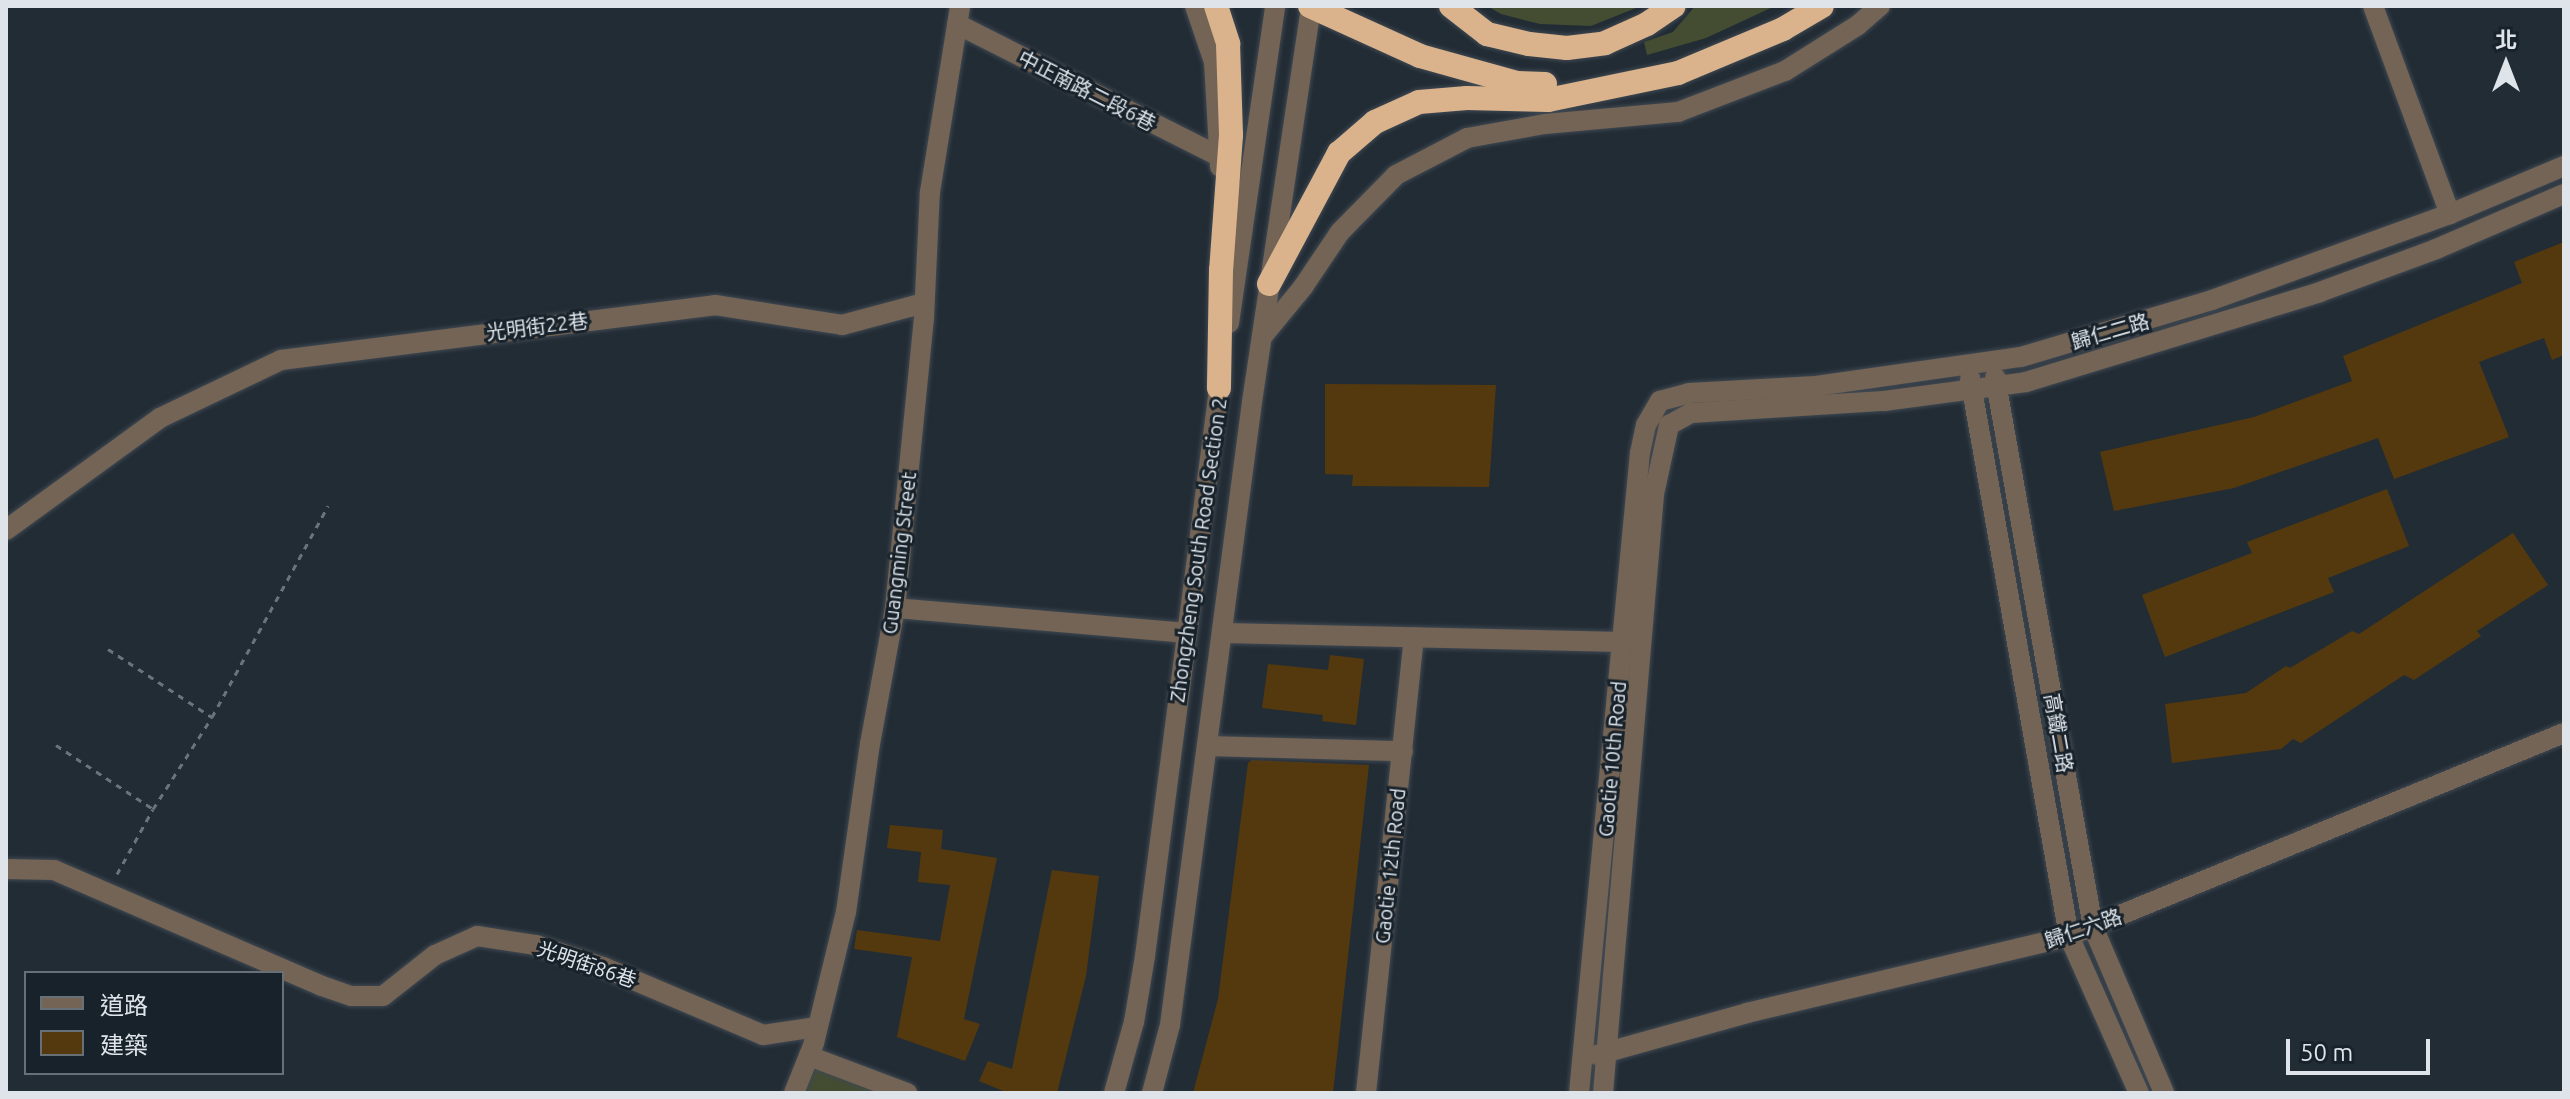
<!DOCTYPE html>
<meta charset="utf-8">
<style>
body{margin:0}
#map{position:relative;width:2570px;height:1099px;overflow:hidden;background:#222c35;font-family:Ubuntu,"Noto Sans TC",sans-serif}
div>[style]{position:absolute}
.green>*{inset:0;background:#444d32}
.building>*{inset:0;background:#55390e}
.path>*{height:3px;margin-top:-1.5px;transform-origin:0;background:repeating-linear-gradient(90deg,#6b747b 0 6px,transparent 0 12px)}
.roads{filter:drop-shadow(0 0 2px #404952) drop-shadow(0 0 2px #404952)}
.minor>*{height:20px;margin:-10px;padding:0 10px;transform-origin:10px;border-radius:10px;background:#746455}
.highway>*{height:24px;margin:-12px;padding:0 12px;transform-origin:12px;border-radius:12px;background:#dab38c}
span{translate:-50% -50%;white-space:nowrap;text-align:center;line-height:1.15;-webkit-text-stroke:6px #18222b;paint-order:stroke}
.street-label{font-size:20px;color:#dee4ea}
.frame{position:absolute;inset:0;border:8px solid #dee4ea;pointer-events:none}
.legend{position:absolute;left:24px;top:971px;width:260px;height:104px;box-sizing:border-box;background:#18222b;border:2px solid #677077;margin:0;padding:10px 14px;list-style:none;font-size:24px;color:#dee4ea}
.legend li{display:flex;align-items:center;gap:16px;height:40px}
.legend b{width:40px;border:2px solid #677077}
.north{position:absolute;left:2466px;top:24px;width:80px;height:80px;-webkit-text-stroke:6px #18222b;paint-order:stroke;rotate:0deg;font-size:22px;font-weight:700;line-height:32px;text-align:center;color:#dee4ea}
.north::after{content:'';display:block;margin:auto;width:28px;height:36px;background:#dee4ea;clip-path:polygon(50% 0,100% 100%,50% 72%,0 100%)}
.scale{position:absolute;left:2286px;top:1039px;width:144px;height:36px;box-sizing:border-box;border:4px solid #dee4ea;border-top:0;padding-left:10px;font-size:24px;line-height:28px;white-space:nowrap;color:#dee4ea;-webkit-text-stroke:6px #18222b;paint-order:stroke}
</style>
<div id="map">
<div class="green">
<i style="clip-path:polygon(1487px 6px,1641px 6px,1591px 26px,1540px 24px,1501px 14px)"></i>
<i style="clip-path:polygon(1695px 6px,1775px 6px,1706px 38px,1647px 55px,1644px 42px,1673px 32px)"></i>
<i style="clip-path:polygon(825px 1062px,897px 1093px,794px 1093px,803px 1071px)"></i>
</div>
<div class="building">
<i style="clip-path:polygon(2564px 242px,2564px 355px,2552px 360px,2544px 338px,2479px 362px,2509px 437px,2394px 479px,2378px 438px,2234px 488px,2114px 511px,2100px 452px,2254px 417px,2352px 381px,2343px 356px,2522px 283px,2514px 262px)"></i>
<i style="clip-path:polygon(1325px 384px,1496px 385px,1489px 487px,1352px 486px,1353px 475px,1325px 474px)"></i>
<i style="clip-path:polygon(2387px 489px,2409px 546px,2328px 578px,2334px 592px,2165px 657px,2142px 595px,2252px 553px,2247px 542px)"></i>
<i style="clip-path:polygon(2513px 533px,2548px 585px,2477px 631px,2481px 636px,2414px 680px,2404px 675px,2301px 743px,2293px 739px,2281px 749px,2172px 763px,2165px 704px,2246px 693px,2286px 666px,2290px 668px,2352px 631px,2359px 634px)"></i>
<i style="clip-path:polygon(1330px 655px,1364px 659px,1356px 725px,1322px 721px,1323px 715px,1262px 708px,1268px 664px,1328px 670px)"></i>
<i style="clip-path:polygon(1252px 760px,1369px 765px,1333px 1093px,1193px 1093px,1218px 999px,1248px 763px)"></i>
<i style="clip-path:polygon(890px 825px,943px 830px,941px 849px,997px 858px,964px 1019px,980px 1024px,965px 1061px,897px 1037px,912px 957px,854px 949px,857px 930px,940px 941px,950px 885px,918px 882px,921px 852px,887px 848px)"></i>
<i style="clip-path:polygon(1052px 870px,1099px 876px,1086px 976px,1057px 1093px,1008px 1093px,979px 1081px,988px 1061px,1012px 1069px)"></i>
</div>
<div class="path">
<i style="left:108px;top:649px;width:124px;rotate:33.2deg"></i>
<i style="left:56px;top:745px;width:116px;rotate:33.4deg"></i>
<i style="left:117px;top:874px;width:74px;rotate:-61deg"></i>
<i style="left:153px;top:809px;width:109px;rotate:-57.3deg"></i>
<i style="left:212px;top:717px;width:241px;rotate:-61.2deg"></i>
</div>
<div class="roads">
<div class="minor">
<i style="left:1195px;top:6px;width:59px;rotate:71.3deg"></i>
<i style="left:1214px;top:62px;width:105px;rotate:86.7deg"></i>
<i style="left:2373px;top:6px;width:222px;rotate:69.7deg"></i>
<i style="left:957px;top:24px;width:292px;rotate:26.8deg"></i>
<i style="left:1229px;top:323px;width:320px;rotate:-81.7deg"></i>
<i style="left:1262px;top:337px;width:65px;rotate:-50.6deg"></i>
<i style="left:1303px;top:287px;width:66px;rotate:-56.1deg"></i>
<i style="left:1340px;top:232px;width:80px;rotate:-45.5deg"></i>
<i style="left:1396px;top:175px;width:80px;rotate:-27.5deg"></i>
<i style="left:1467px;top:138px;width:79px;rotate:-10.2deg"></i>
<i style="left:1545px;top:124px;width:134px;rotate:-5.2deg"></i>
<i style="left:1678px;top:112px;width:115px;rotate:-21deg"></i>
<i style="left:1785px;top:71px;width:86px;rotate:-32.2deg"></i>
<i style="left:1858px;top:25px;width:29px;rotate:-41deg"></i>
<i style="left:1995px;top:377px;width:559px;rotate:79.9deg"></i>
<i style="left:2093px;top:927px;width:181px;rotate:66.8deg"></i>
<i style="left:1970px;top:378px;width:567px;rotate:79.94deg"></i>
<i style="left:2069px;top:936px;width:172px;rotate:66deg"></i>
<i style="left:6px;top:530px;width:190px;rotate:-36deg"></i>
<i style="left:160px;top:418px;width:134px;rotate:-25.6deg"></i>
<i style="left:281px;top:360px;width:437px;rotate:-7.2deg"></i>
<i style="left:715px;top:305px;width:129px;rotate:8.9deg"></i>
<i style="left:842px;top:325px;width:85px;rotate:-15deg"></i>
<i style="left:895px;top:608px;width:292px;rotate:4.9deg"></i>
<i style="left:1223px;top:633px;width:412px;rotate:1.3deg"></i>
<i style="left:1207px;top:746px;width:196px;rotate:1.5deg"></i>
<i style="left:6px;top:869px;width:48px;rotate:1.2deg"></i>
<i style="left:54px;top:870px;width:292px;rotate:23.4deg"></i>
<i style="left:322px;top:986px;width:31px;rotate:19deg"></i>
<i style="left:351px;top:996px;width:32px"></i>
<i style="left:383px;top:996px;width:66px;rotate:-38.3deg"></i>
<i style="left:435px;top:955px;width:46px;rotate:-24.3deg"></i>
<i style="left:477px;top:936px;width:60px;rotate:8.7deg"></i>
<i style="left:536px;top:945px;width:71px;rotate:18.2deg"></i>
<i style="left:603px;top:967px;width:174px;rotate:23deg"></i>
<i style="left:763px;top:1035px;width:55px;rotate:-8.4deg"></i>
<i style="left:1597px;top:1055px;width:156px;rotate:-15.6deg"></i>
<i style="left:1747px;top:1013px;width:331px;rotate:-13.4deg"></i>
<i style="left:2069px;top:936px;width:535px;rotate:-22.3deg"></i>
<i style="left:809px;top:1056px;width:105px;rotate:20.7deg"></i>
<i style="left:794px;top:1093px;width:54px;rotate:-68.2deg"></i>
<i style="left:814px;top:1043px;width:135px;rotate:-76.3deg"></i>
<i style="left:846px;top:912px;width:170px;rotate:-81.9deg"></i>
<i style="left:870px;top:744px;width:138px;rotate:-79.6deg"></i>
<i style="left:895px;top:608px;width:292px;rotate:-84.3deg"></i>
<i style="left:924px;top:317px;width:125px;rotate:-87.3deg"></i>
<i style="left:930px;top:192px;width:188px;rotate:-80.8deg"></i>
<i style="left:1114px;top:1093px;width:74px;rotate:-74.3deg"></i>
<i style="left:1134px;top:1022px;width:67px;rotate:-80.5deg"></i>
<i style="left:1145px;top:956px;width:587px;rotate:-82.56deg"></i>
<i style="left:1152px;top:1093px;width:70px;rotate:-75.2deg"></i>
<i style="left:1170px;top:1025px;width:628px;rotate:-82.5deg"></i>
<i style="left:1252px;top:402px;width:400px;rotate:-81.5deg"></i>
<i style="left:1366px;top:1093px;width:458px;rotate:-84deg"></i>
<i style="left:1579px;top:1093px;width:643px;rotate:-84.56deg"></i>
<i style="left:1640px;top:453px;width:29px;rotate:-78deg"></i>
<i style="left:1646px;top:425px;width:28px;rotate:-60deg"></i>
<i style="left:1660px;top:401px;width:30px;rotate:-15deg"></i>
<i style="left:1689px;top:393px;width:127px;rotate:-3.2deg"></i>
<i style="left:1816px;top:386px;width:207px;rotate:-8.1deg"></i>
<i style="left:2021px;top:357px;width:199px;rotate:-16.6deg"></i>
<i style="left:2212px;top:300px;width:253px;rotate:-19.9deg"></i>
<i style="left:2450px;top:214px;width:124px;rotate:-22.8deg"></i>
<i style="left:1603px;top:1093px;width:601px;rotate:-85.13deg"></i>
<i style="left:1654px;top:494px;width:71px;rotate:-77.7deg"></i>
<i style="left:1669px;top:425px;width:25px;rotate:-29deg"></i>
<i style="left:1691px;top:413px;width:193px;rotate:-3.6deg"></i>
<i style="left:1884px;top:401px;width:143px;rotate:-7.6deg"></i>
<i style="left:2026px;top:382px;width:307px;rotate:-17deg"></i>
<i style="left:2320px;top:292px;width:124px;rotate:-20.3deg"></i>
<i style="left:2436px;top:249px;width:139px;rotate:-23.3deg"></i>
</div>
<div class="highway">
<i style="left:1216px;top:6px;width:40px;rotate:72deg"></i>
<i style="left:1228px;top:44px;width:91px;rotate:88.1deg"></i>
<i style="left:1231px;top:135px;width:135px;rotate:94.2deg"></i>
<i style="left:1221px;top:270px;width:118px;rotate:91deg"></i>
<i style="left:1310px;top:6px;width:121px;rotate:24.4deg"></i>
<i style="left:1420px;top:56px;width:101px;rotate:15.6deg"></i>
<i style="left:1517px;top:83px;width:28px;rotate:2deg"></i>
<i style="left:1451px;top:6px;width:46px;rotate:37.9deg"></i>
<i style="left:1487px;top:34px;width:43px;rotate:13.4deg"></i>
<i style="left:1529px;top:44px;width:38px;rotate:6deg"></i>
<i style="left:1567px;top:48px;width:38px;rotate:-7deg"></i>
<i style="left:1605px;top:43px;width:46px;rotate:-24.3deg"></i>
<i style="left:1647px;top:24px;width:32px;rotate:-34deg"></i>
<i style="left:1269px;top:284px;width:149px;rotate:-61.9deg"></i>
<i style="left:1339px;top:153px;width:48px;rotate:-40.7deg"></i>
<i style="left:1375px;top:122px;width:48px;rotate:-24.4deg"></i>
<i style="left:1419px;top:102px;width:48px;rotate:-4.8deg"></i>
<i style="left:1467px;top:98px;width:81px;rotate:1.4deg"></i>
<i style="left:1548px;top:100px;width:133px;rotate:-11.7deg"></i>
<i style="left:1678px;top:73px;width:114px;rotate:-22.7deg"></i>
<i style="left:1783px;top:29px;width:45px;rotate:-30.5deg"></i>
</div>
</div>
<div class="street-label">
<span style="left:1087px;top:90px;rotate:27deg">中正南路二段6巷</span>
<span style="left:537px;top:326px;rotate:-7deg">光明街22巷</span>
<span style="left:2110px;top:331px;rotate:-16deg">歸仁二路</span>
<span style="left:1198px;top:550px;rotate:-82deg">Zhongzheng South Road Section 2</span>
<span style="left:899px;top:553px;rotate:-83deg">Guangming Street</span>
<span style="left:2059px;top:733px;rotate:80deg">高鐵二路</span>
<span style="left:1612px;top:759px;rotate:-85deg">Gaotie 10th Road</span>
<span style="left:1390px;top:866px;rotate:-84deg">Gaotie 12th Road</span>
<span style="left:2083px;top:928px;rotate:-19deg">歸仁六路</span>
<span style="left:587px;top:964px;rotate:19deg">光明街86巷</span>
</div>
<div class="frame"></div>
<ul class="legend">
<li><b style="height:10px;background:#746455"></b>道路</li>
<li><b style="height:22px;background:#55390e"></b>建築</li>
</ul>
<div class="north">北</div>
<div class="scale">50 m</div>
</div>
